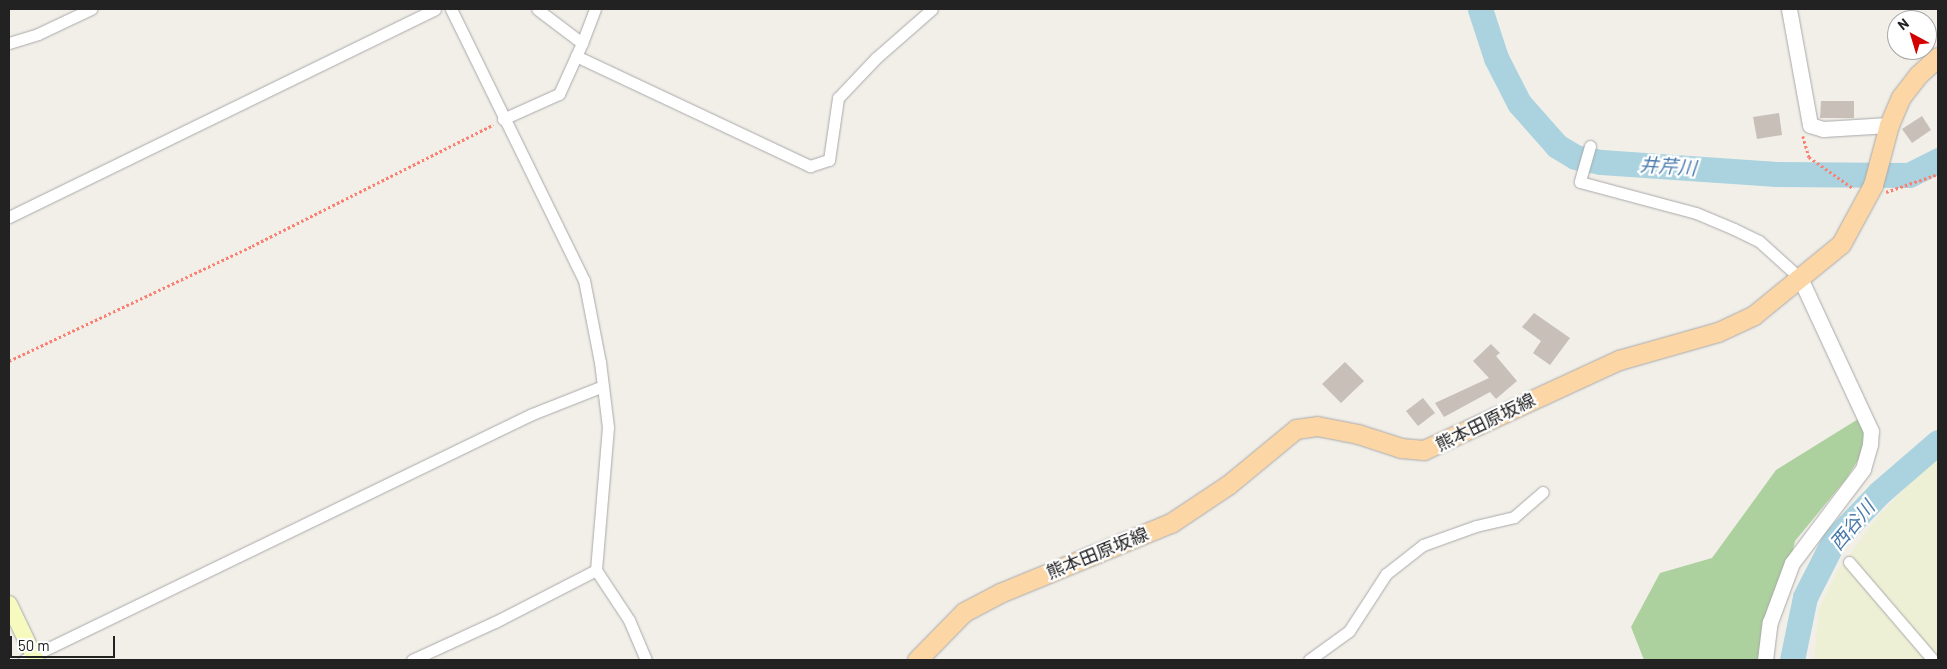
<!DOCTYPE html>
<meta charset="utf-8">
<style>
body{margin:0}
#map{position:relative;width:1947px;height:669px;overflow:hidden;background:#f2efe9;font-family:Barlow,"Noto Sans JP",sans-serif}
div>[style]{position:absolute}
.farmland>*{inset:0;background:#eef0d5}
.forest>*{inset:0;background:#add19e}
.river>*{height:25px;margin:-12.5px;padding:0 12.5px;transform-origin:12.5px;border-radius:12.5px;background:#aad3df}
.building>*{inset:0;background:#c7bfb8}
.path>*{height:2.5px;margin-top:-1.25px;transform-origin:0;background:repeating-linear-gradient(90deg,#fa8072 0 2.5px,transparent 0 5px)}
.roads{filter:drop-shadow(0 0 1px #a9a9a9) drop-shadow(0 0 1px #a9a9a9)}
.minor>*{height:11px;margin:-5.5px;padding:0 5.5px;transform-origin:5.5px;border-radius:5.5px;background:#fff}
.tertiary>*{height:15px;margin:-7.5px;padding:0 7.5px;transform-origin:7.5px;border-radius:7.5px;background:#fff}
.secondary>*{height:16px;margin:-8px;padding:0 8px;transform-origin:8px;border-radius:8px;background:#f7fabf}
.primary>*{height:19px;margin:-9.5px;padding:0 9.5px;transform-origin:9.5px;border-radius:9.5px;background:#fcd6a4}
span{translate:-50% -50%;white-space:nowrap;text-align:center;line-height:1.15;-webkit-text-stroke:4.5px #fff;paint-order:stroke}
.street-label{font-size:18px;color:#222}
.water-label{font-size:19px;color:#4a7aab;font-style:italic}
.frame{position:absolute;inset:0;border:10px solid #222;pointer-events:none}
.north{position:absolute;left:1887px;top:10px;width:50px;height:50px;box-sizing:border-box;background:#fff;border:1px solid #a7a7a7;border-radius:50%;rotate:321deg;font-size:14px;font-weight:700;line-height:20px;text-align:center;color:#222}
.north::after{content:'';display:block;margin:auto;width:18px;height:22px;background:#d40000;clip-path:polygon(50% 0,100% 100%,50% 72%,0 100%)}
.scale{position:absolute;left:10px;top:636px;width:105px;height:22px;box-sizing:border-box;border:2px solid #222;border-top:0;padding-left:6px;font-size:15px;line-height:18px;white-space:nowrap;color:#222;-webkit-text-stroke:4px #fff;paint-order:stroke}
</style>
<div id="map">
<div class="farmland">
<i style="clip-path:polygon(1938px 460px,1938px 660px,1814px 660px,1819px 609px,1837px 571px,1878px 516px,1923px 470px)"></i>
</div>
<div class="forest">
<i style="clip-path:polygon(1863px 416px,1871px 440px,1846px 479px,1795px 541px,1767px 660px,1644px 660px,1631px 627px,1660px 573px,1712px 558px,1776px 470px)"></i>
</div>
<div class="river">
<i style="left:1480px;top:9px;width:52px;rotate:71.9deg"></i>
<i style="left:1496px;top:58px;width:51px;rotate:62.9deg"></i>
<i style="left:1519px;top:103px;width:57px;rotate:48.5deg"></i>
<i style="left:1557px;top:146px;width:21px;rotate:31deg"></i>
<i style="left:1575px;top:157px;width:26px;rotate:11deg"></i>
<i style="left:1601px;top:162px;width:176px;rotate:3.9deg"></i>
<i style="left:1777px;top:174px;width:132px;rotate:0.4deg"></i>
<i style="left:1909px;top:175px;width:33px;rotate:-27deg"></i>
<i style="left:1792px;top:660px;width:64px;rotate:-78.3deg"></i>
<i style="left:1805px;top:597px;width:64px;rotate:-63deg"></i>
<i style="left:1834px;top:540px;width:65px;rotate:-46.2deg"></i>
<i style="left:1879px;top:493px;width:78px;rotate:-40.8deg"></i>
</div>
<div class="building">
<i style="clip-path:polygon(1821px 101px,1854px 101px,1854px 118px,1820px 118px)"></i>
<i style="clip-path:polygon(1779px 113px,1782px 135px,1757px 139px,1753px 117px)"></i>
<i style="clip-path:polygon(1922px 116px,1931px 130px,1912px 143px,1902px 129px)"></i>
<i style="clip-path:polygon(1534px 313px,1570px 338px,1550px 365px,1533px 353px,1541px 341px,1522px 327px)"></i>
<i style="clip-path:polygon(1491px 344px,1500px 353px,1496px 356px,1517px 381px,1496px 399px,1490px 392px,1444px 417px,1435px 403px,1489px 378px,1473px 361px)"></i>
<i style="clip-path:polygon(1345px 362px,1364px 381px,1341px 403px,1322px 384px)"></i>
<i style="clip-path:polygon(1423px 398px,1435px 413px,1418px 426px,1406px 411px)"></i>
</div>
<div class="path">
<i style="left:1803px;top:136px;width:22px;rotate:74deg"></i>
<i style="left:1809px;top:157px;width:55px;rotate:35.4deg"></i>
<i style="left:1886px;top:192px;width:55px;rotate:-19.1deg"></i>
<i style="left:9px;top:361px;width:269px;rotate:-25.3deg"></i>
<i style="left:252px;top:246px;width:270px;rotate:-26.7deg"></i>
</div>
<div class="roads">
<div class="minor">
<i style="left:451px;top:9px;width:302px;rotate:63.9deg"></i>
<i style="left:584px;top:280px;width:84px;rotate:79deg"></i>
<i style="left:600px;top:362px;width:65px;rotate:83deg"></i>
<i style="left:608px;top:427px;width:144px;rotate:94.8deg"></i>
<i style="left:596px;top:570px;width:60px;rotate:56.6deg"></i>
<i style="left:629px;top:620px;width:43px;rotate:67deg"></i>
<i style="left:9px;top:43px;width:30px;rotate:-17deg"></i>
<i style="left:38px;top:34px;width:59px;rotate:-25.3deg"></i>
<i style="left:582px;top:43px;width:36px;rotate:-69deg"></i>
<i style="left:576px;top:56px;width:259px;rotate:25.2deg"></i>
<i style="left:810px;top:166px;width:20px;rotate:-18deg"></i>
<i style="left:829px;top:160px;width:63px;rotate:-81.7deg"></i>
<i style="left:838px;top:98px;width:55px;rotate:-46.5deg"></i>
<i style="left:876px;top:58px;width:74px;rotate:-41.2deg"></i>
<i style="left:503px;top:119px;width:61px;rotate:-24.1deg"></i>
<i style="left:559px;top:94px;width:56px;rotate:-65.7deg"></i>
<i style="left:582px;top:43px;width:56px;rotate:-142.9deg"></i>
<i style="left:1590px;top:146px;width:37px;rotate:106deg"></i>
<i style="left:1580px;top:182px;width:120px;rotate:15deg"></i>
<i style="left:1696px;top:213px;width:41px;rotate:22.8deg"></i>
<i style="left:1734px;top:229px;width:28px;rotate:26deg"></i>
<i style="left:1759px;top:241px;width:55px;rotate:42.1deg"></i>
<i style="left:9px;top:217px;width:474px;rotate:-26deg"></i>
<i style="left:1849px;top:562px;width:129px;rotate:49.4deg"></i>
<i style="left:24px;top:660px;width:564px;rotate:-25.84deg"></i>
<i style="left:532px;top:414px;width:76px;rotate:-21.5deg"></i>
<i style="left:412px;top:660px;width:91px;rotate:-24.6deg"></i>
<i style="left:495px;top:622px;width:114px;rotate:-27.2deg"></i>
<i style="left:1309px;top:660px;width:49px;rotate:-35.9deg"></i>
<i style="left:1349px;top:631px;width:68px;rotate:-57deg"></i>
<i style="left:1386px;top:574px;width:47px;rotate:-38.1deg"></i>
<i style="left:1423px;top:545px;width:56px;rotate:-19.7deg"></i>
<i style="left:1476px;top:526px;width:39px;rotate:-13deg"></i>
<i style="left:1514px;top:517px;width:38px;rotate:-41deg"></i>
</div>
<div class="tertiary">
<i style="left:1789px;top:9px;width:118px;rotate:79.7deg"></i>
<i style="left:1810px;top:125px;width:14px;rotate:17deg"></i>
<i style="left:1823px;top:129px;width:66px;rotate:-3.5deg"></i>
<i style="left:1765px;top:660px;width:38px;rotate:-83deg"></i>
<i style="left:1770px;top:622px;width:63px;rotate:-69.6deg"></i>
<i style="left:1792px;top:563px;width:118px;rotate:-52.9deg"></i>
<i style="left:1863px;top:469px;width:26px;rotate:-74deg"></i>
<i style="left:1870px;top:444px;width:13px;rotate:-86deg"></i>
<i style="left:1871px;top:431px;width:169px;rotate:-114.9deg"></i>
</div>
<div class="secondary">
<i style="left:9px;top:604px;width:62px;rotate:64.3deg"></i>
</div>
<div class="primary">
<i style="left:917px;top:660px;width:67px;rotate:-45.6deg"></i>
<i style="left:964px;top:612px;width:41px;rotate:-27.8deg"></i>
<i style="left:1000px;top:593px;width:185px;rotate:-22.3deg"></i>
<i style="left:1171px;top:523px;width:69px;rotate:-33.7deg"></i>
<i style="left:1228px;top:485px;width:88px;rotate:-39.5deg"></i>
<i style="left:1296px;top:429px;width:21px;rotate:-8deg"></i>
<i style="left:1317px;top:426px;width:42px;rotate:11deg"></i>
<i style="left:1358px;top:434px;width:45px;rotate:18deg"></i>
<i style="left:1401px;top:448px;width:23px;rotate:5deg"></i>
<i style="left:1424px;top:450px;width:215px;rotate:-24.8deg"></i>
<i style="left:1619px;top:360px;width:103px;rotate:-15.8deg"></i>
<i style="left:1718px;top:332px;width:40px;rotate:-25deg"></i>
<i style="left:1754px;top:315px;width:112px;rotate:-39.2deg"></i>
<i style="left:1841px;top:244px;width:67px;rotate:-61.5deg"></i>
<i style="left:1873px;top:185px;width:62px;rotate:-75.1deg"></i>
<i style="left:1889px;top:125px;width:30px;rotate:-67deg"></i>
<i style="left:1901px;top:97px;width:28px;rotate:-52deg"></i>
<i style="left:1918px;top:75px;width:27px;rotate:-42deg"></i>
</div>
</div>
<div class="street-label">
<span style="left:1485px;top:422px;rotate:-26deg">熊本田原坂線</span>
<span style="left:1097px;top:553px;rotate:-22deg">熊本田原坂線</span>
</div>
<div class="water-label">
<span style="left:1668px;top:166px;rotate:4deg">井芹川</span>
<span style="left:1852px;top:525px;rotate:-50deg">西谷川</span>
</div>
<div class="frame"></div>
<div class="north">N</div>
<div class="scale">50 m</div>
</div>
